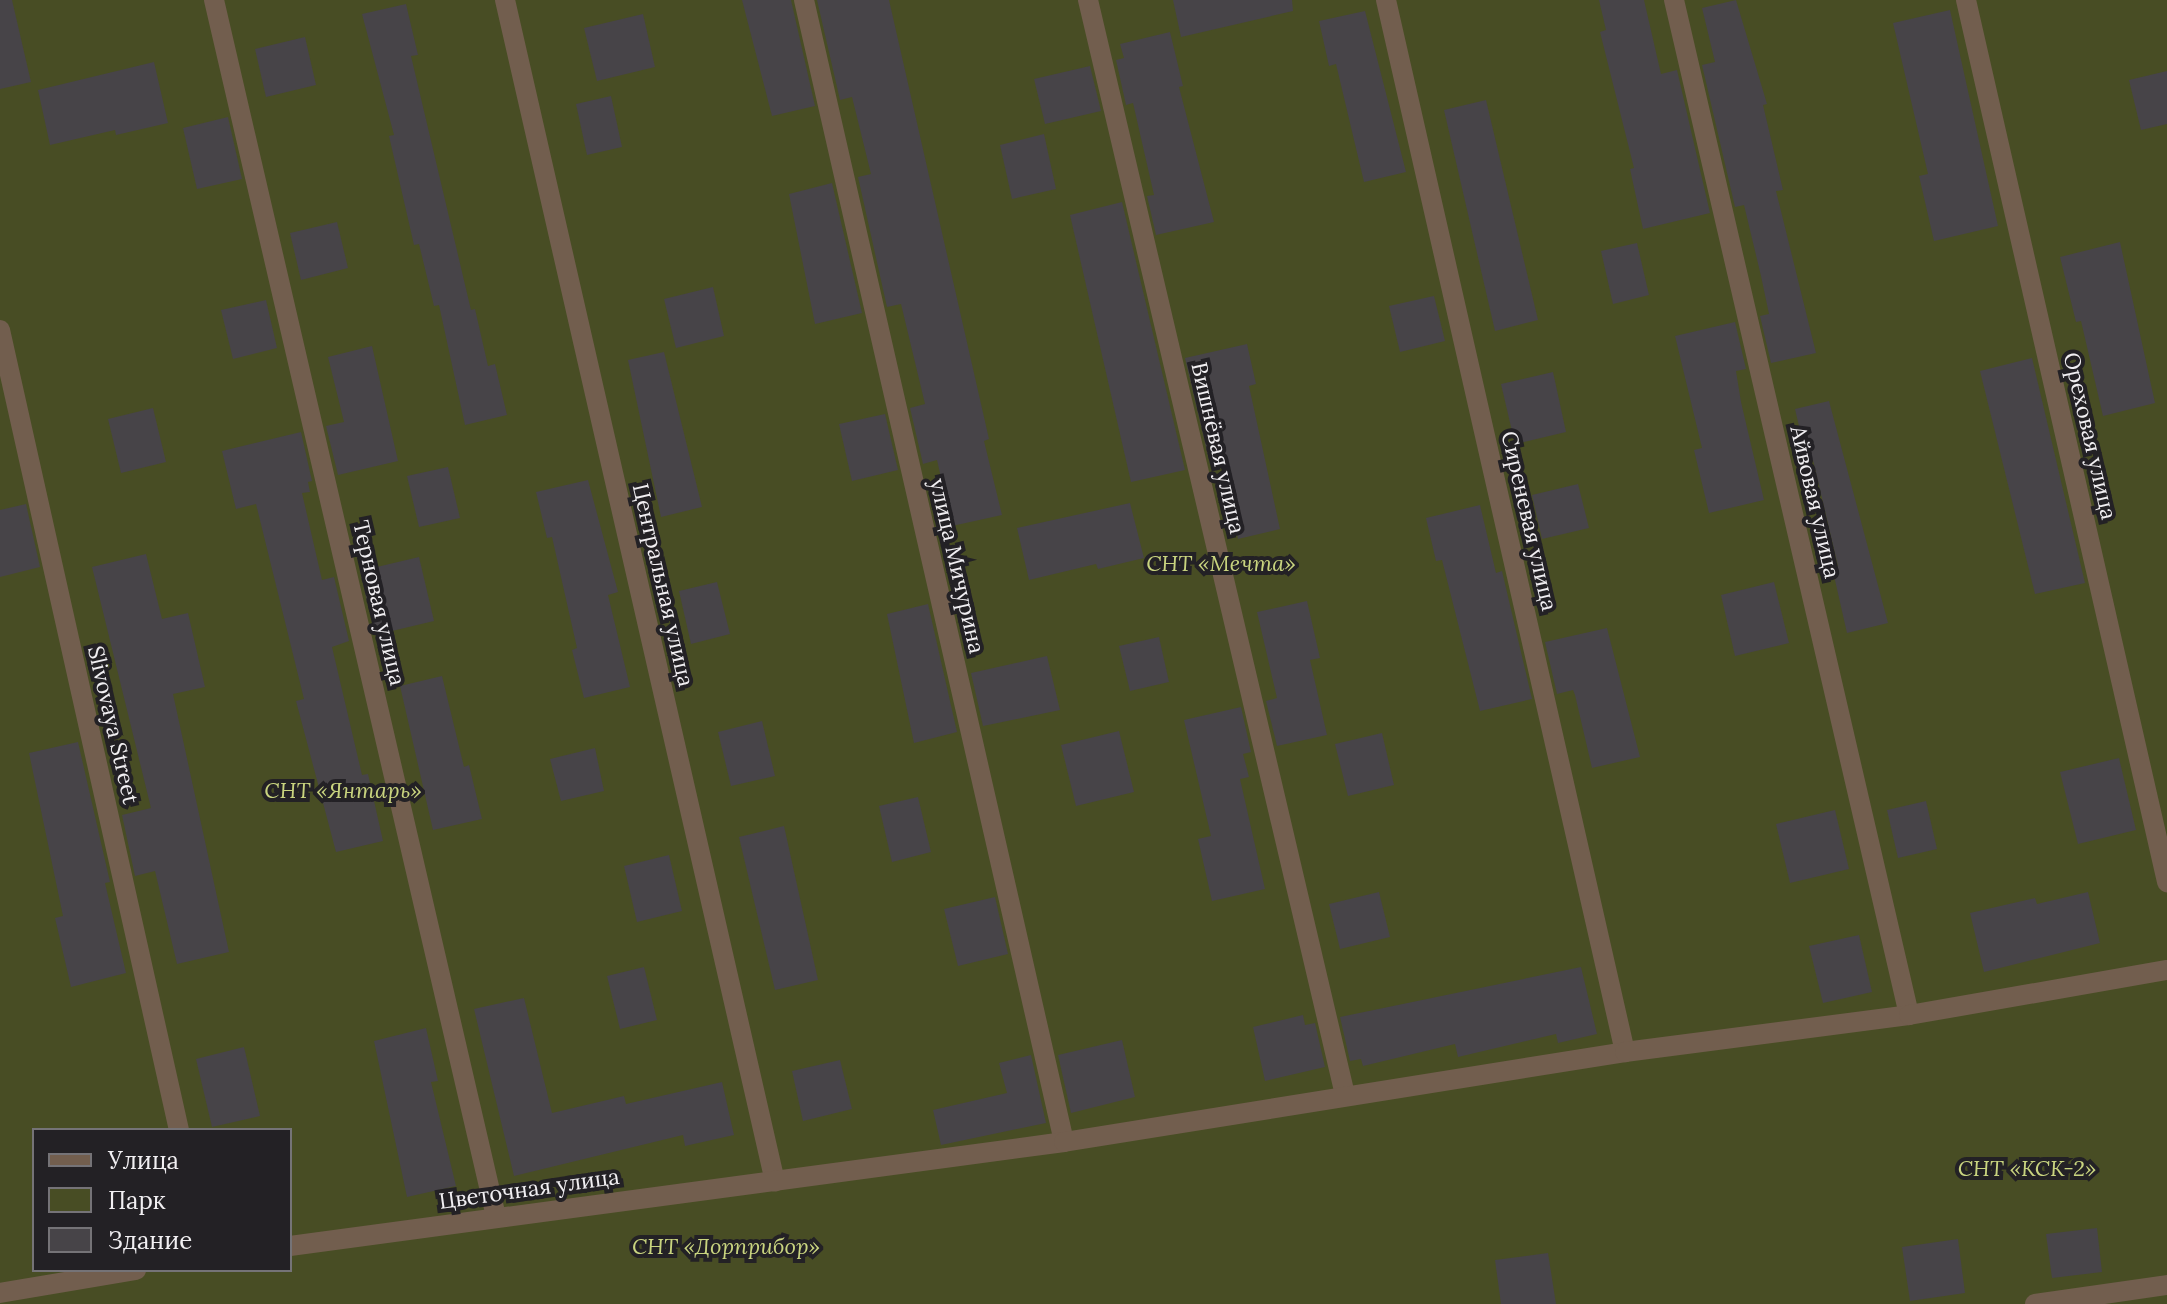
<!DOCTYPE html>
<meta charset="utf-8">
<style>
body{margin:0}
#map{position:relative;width:2167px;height:1304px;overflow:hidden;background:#232125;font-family:Lora,serif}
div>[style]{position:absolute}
.green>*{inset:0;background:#484d24}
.building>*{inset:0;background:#474448}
.street>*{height:20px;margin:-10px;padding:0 10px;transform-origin:10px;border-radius:10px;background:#725e4e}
span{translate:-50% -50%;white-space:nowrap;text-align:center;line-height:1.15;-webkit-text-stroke:8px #232125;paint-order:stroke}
.street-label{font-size:22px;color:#f1eff2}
.park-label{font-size:22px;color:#c9d47f;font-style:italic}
.legend{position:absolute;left:32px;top:1128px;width:260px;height:144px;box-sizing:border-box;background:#232125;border:2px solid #757377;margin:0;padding:10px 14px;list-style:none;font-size:24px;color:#f1eff2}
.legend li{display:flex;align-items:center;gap:16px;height:40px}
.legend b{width:40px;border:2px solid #757377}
</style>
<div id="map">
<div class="green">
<i style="clip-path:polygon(evenodd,0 0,2167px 0,2167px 1304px,0 1304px,0 0,34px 1130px,290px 1130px,290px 1270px,34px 1270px,34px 1130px)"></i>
</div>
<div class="building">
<i style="clip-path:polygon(0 0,12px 0,31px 82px,0 89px)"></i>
<i style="clip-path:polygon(742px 0,791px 0,815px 106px,772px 116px)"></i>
<i style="clip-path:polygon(817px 0,889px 0,989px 439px,984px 441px,1002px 515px,952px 526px,937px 460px,923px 464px,910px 408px,925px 404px,901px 304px,887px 307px,858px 177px,871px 174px,852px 97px,840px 100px)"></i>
<i style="clip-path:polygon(1173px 0,1292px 0,1293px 11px,1181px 37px)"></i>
<i style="clip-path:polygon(1599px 0,1644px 0,1661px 74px,1677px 70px,1710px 213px,1643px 229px,1630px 169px,1634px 168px,1600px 32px,1606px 30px)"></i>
<i style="clip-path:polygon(1736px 0,1767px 104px,1763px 105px,1783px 190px,1776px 191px,1816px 353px,1771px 363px,1760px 316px,1769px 314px,1761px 276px,1744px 205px,1735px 207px,1702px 65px,1715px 62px,1702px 8px)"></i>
<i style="clip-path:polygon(406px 4px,418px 55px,411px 56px,471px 310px,475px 309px,488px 366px,495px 364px,507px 415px,465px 425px,439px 305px,434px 306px,419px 244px,414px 245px,389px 136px,394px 135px,362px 14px)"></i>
<i style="clip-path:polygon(1950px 10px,1998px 226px,1934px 241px,1919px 176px,1928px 174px,1893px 23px)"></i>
<i style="clip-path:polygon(1365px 11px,1406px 172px,1364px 182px,1336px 64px,1329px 66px,1319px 21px)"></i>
<i style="clip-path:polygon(643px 14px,655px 67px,597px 81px,584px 28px)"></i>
<i style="clip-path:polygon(1170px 32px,1183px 86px,1179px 87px,1214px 222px,1156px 235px,1147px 196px,1154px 195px,1133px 103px,1126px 105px,1116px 60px,1124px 58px,1120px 44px)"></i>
<i style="clip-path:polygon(305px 37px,316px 85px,266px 97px,255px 49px)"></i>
<i style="clip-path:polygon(154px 62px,168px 123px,116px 135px,115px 130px,50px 145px,38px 90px)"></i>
<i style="clip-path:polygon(1090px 66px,1101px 111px,1045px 124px,1034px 79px)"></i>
<i style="clip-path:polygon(2167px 71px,2167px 124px,2141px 130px,2129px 80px)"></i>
<i style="clip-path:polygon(611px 96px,622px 147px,587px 155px,576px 104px)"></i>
<i style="clip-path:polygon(1486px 100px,1538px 320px,1495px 331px,1444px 110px)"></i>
<i style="clip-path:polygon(228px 117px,242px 179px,197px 189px,183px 128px)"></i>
<i style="clip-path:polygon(1044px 134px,1056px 189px,1012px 199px,1000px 145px)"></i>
<i style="clip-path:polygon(832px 183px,862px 313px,815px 324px,789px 194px)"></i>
<i style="clip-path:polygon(1122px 202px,1185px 470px,1131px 482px,1070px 215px)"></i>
<i style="clip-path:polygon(337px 222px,348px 268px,301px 280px,290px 233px)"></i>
<i style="clip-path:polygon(2120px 242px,2155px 403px,2103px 416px,2081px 321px,2076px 322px,2060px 257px)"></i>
<i style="clip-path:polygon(1637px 243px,1649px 295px,1613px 304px,1601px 251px)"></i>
<i style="clip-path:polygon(713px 287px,724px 336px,676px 348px,664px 299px)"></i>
<i style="clip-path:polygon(1434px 296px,1445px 341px,1400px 352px,1389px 306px)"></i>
<i style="clip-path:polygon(266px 300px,277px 348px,233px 359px,221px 310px)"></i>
<i style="clip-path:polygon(1735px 322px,1746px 369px,1736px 371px,1741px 402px,1764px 500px,1709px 513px,1694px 450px,1702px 448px,1675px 336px)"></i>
<i style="clip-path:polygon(1247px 344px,1256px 384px,1249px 386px,1280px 529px,1238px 539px,1220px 461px,1210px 464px,1185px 358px)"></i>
<i style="clip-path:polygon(372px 346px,398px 461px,338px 475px,326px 426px,344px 422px,328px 357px)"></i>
<i style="clip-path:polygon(664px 352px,702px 507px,661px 517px,628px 360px)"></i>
<i style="clip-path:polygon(2032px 358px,2085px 583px,2035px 594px,1980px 371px)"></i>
<i style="clip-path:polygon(1553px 372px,1566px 432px,1515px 444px,1501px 384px)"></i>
<i style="clip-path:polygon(1829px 401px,1888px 623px,1847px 633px,1832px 567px,1838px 566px,1813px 460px,1807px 461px,1795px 409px)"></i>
<i style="clip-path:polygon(153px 408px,166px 462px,121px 473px,108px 419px)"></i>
<i style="clip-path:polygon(885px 414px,898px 470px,852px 481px,839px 424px)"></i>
<i style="clip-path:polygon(301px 432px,312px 481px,308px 482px,310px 492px,302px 493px,322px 580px,334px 577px,349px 641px,332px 647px,362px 775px,368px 774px,383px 841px,336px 852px,296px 701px,304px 699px,256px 504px,236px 509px,222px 451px)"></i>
<i style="clip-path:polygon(448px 467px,460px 518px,419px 527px,407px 476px)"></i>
<i style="clip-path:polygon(588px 480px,618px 592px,608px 595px,630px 687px,584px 698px,572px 650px,577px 648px,552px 537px,547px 538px,536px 492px)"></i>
<i style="clip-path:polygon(1578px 484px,1589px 528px,1542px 539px,1532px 495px)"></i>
<i style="clip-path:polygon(1130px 503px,1144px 558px,1098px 569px,1096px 564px,1029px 580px,1017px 528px)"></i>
<i style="clip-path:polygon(26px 504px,40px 567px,0 577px,0 510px)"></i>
<i style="clip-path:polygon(1480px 505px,1496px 573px,1502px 571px,1532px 699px,1480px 711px,1442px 560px,1436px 561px,1426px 518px)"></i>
<i style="clip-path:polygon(146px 554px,162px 619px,188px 613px,205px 687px,173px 694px,229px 952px,177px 964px,155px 871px,135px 876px,122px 815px,151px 808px,92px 567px)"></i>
<i style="clip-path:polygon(419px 557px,434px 621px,375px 635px,360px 571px)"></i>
<i style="clip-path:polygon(717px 582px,730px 634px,691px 644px,679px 591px)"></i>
<i style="clip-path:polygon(1774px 582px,1789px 643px,1735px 656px,1721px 595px)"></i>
<i style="clip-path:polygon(1307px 601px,1320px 658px,1310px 660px,1327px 735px,1277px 746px,1266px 701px,1277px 698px,1257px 612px)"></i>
<i style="clip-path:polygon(928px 604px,957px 732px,914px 743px,887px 614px)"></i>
<i style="clip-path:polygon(1607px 628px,1640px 757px,1592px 768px,1575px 695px,1573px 690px,1557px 694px,1545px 642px)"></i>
<i style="clip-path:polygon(1159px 637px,1169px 682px,1130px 691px,1119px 646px)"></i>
<i style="clip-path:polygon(1047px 656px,1060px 710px,983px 726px,971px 673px)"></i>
<i style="clip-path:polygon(442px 676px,464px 767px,469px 765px,482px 819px,433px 830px,400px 686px)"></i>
<i style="clip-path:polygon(1241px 707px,1251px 752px,1243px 754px,1249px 777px,1240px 779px,1265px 889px,1212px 901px,1198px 839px,1211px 836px,1184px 720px)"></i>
<i style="clip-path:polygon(762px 721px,775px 776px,731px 786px,718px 732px)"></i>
<i style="clip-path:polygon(1119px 731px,1134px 792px,1076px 806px,1061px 745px)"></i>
<i style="clip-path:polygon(1382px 733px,1394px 785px,1348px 796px,1335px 744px)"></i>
<i style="clip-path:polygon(78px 742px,110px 882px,105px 883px,126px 973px,71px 987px,55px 918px,63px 916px,29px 753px)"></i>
<i style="clip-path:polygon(595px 748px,604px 791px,561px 801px,550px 759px)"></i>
<i style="clip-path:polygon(2119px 758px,2136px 830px,2078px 844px,2060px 772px)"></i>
<i style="clip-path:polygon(918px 797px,931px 852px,892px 862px,879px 806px)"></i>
<i style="clip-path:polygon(1926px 801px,1937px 849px,1898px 858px,1887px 810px)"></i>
<i style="clip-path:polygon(1835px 810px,1849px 869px,1790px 883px,1776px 824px)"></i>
<i style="clip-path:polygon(784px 826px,818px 980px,775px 990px,739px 837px)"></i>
<i style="clip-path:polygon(669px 855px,682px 911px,637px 922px,624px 866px)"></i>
<i style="clip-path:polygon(1379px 892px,1390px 937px,1340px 949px,1329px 904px)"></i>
<i style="clip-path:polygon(2088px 892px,2100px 943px,1984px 972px,1970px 913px,2035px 898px,2037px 904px)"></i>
<i style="clip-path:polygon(995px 897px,1008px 954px,958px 966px,944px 909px)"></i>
<i style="clip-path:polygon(1859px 935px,1872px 992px,1823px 1003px,1809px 946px)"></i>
<i style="clip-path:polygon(644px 967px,657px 1020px,620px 1029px,607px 976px)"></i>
<i style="clip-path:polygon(1581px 967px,1597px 1034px,1558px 1043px,1556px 1034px,1458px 1057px,1455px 1044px,1363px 1066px,1361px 1059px,1350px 1061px,1340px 1017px)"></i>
<i style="clip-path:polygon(524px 998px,552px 1113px,624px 1096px,626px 1104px,722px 1082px,734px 1135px,685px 1146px,683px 1135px,514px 1176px,474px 1009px)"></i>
<i style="clip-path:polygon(1303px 1015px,1305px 1025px,1315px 1023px,1325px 1067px,1265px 1081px,1253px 1027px)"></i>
<i style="clip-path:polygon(426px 1028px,438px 1081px,431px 1082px,456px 1186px,407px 1197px,374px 1041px)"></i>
<i style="clip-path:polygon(1122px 1040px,1135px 1097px,1071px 1113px,1058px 1055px)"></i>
<i style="clip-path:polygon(244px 1047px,260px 1116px,212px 1127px,196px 1059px)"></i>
<i style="clip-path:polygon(1031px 1055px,1046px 1123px,941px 1145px,933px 1110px,1007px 1093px,999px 1063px)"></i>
<i style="clip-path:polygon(840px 1060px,852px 1109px,803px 1121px,792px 1071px)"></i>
<i style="clip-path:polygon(2097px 1228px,2102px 1272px,2052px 1278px,2046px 1234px)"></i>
<i style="clip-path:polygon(1958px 1239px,1965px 1293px,1910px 1301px,1902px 1247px)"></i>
<i style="clip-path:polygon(1548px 1253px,1556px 1304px,1501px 1304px,1495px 1260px)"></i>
</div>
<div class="street">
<i style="left:214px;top:0;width:1249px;rotate:76.95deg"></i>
<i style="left:505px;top:0;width:1212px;rotate:77.13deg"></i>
<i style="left:804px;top:0;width:1171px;rotate:77.17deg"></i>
<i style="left:1088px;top:0;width:1125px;rotate:76.79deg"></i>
<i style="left:1386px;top:0;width:1079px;rotate:77.2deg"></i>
<i style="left:1674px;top:0;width:1042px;rotate:76.96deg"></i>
<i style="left:1966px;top:0;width:905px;rotate:77.16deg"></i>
<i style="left:0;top:330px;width:820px;rotate:77.39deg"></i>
<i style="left:290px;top:1246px;width:781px;rotate:-7.65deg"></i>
<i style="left:1064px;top:1142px;width:568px;rotate:-9.11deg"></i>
<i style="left:1625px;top:1052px;width:286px;rotate:-7.4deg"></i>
<i style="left:1909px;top:1015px;width:262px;rotate:-9.9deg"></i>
<i style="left:0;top:1293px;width:138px;rotate:-9.6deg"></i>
<i style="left:2035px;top:1304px;width:133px;rotate:-8.2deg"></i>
</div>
<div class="street-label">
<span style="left:2090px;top:436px;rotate:77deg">Ореховая улица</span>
<span style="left:1218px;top:448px;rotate:77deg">Вишнёвая улица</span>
<span style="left:1815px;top:502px;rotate:77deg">Айвовая улица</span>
<span style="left:1529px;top:521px;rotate:77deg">Сиреневая улица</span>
<span style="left:957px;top:566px;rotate:77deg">улица Мичурина</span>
<span style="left:663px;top:585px;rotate:77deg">Центральная улица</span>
<span style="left:379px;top:603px;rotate:77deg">Терновая улица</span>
<span style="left:113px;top:725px;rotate:77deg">Slivovaya Street</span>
<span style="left:529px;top:1189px;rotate:-8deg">Цветочная улица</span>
</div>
<div class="park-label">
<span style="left:1221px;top:564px">СНТ «Мечта»</span>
<span style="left:343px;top:791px">СНТ «Янтарь»</span>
<span style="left:2027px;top:1169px">СНТ «КСК-2»</span>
<span style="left:726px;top:1247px">СНТ «Дорприбор»</span>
</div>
<ul class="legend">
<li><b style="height:10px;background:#725e4e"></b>Улица</li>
<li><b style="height:22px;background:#484d24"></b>Парк</li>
<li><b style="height:22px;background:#474448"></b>Здание</li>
</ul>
</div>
